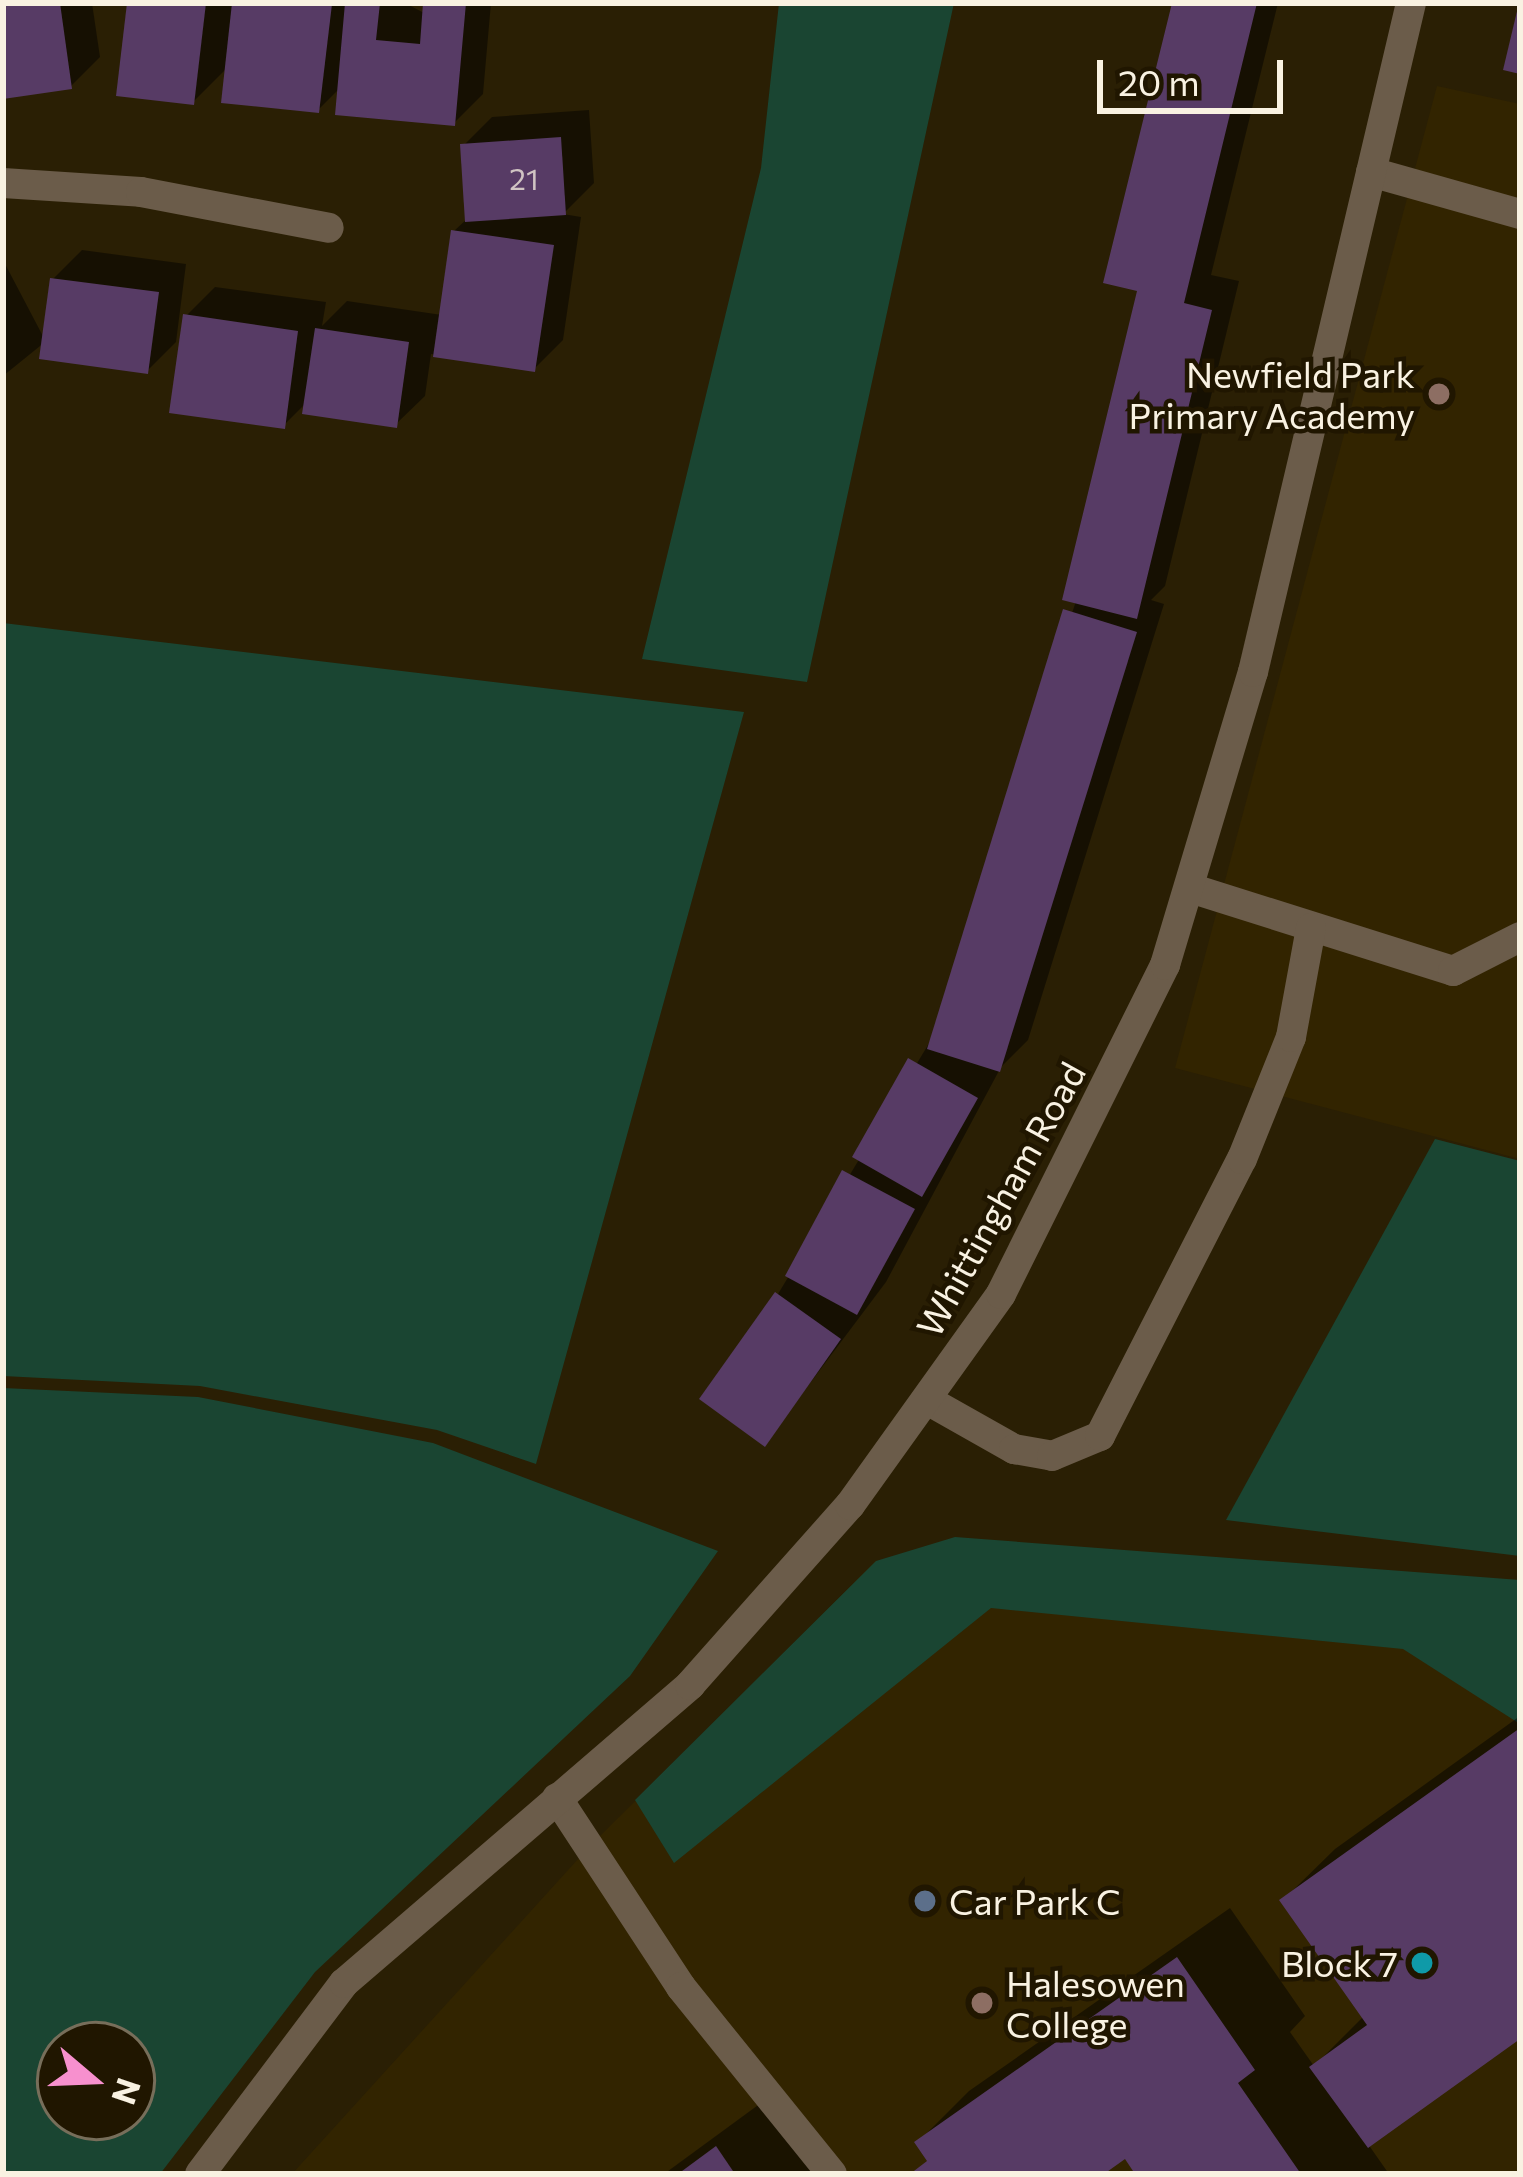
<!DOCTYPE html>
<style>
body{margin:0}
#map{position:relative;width:1523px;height:2177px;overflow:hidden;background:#2a1f04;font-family:Commissioner,sans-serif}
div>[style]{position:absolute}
.built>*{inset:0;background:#322400}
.green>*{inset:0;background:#1a4532}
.shadow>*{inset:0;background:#0007}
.building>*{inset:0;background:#573b65}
.minor>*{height:30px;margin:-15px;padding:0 15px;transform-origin:15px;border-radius:15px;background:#6b5c4a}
.dots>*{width:33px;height:33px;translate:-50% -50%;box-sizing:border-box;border:6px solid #201600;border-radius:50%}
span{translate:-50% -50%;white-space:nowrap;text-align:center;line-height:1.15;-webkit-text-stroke:9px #201600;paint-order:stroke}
.number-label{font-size:30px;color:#d0c4c3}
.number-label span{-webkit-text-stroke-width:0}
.poi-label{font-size:36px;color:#f9f2e2}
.right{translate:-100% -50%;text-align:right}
.left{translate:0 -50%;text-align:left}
.street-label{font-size:36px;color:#f9f2e2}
.frame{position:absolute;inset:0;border:6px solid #f9f2e2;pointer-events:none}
.north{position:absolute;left:36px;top:2021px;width:120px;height:120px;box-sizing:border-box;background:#201600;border:3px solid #776e5a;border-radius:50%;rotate:109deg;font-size:33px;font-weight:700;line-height:48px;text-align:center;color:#f9f2e2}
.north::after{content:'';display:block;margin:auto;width:42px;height:54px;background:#f790ce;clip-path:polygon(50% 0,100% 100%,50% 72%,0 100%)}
.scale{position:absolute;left:1097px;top:60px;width:186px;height:54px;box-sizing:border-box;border:6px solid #f9f2e2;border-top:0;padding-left:15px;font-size:36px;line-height:42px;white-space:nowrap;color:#f9f2e2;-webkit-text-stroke:9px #201600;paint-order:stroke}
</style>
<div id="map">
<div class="built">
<i style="clip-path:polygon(1437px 86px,1520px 104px,1520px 1159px,1175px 1068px)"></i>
<i style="clip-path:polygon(876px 1561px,1520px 1613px,1520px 2174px,292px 2174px,589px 1847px)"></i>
</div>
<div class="green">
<i style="clip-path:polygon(779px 3px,954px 3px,807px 682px,642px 659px,761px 168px)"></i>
<i style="clip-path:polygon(3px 623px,744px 712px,536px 1464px,437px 1430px,200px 1386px,3px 1376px)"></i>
<i style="clip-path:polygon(1435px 1139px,1520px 1161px,1520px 1556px,1226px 1520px)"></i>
<i style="clip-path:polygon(evenodd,3px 1388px,198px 1397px,433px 1443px,718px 1551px,630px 1676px,315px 1972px,160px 2174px,3px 2174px,3px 1388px,132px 2045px,132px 2117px,60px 2117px,60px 2045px,132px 2045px)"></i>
<i style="clip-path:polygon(955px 1537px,1520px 1580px,1520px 1724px,1403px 1649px,991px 1608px,674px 1863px,635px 1800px,876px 1561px)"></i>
</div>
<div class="shadow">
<i style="clip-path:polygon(3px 3px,92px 3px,100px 57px,71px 86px,3px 96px)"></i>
<i style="clip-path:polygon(130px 3px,405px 3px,426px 14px,426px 3px,491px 3px,483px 94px,454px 123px,340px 88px,318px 110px,228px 67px,193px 102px)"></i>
<i style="clip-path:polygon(1175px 3px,1278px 3px,1211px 275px,1239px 281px,1165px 586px,1151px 600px,1164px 604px,1028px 1040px,1001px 1067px,886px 1282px,765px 1443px,778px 1294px,934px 1035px,1076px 601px,1141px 289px)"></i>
<i style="clip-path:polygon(589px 110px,594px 183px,563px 214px,581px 217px,563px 340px,534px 369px,431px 354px,425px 396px,396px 424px,307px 402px,284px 425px,186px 316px,215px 287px,326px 302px,322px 326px,347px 301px,442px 315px,454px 231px,468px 218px,463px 146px,492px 117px)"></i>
<i style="clip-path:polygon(82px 250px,186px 264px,176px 342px,147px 371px,45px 342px,3px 376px,3px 260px,45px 340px,53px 279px)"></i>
<i style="clip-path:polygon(1520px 1716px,1520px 2036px,1368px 2144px,1389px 2174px,1139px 2174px,1126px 2155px,1099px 2174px,919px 2174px,929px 2160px,917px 2143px,969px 2091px,1230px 1908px,1305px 2016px,1290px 2032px,1314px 2066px,1364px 2016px,1283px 1900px,1335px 1849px)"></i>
<i style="clip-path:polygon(769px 2097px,823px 2174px,664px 2174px)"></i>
</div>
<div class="building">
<i style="clip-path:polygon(3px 3px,60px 3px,72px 89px,3px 99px)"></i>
<i style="clip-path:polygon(127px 3px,206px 3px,194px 105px,116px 96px)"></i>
<i style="clip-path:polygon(232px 3px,332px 4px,319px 113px,221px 103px)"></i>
<i style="clip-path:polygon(345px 3px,380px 3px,376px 40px,420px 44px,423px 3px,466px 3px,455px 126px,335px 115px)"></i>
<i style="clip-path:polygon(1172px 3px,1257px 3px,1184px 303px,1212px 310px,1137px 619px,1062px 600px,1137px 291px,1103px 283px)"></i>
<i style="clip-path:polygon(1518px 7px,1520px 7px,1520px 74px,1503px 70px)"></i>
<i style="clip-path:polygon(561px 137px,566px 215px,465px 222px,460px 144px)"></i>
<i style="clip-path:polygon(451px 230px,554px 245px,535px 372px,433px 357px)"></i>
<i style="clip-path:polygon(50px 278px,159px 292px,148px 374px,39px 359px)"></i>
<i style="clip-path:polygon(183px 314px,298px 331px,285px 429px,169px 413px)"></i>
<i style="clip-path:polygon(315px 328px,409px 342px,397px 428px,302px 414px)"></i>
<i style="clip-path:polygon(1063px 609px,1137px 632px,1000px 1072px,927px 1049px)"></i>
<i style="clip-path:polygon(908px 1058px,978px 1098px,922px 1197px,852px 1157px)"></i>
<i style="clip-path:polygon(842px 1170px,915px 1209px,857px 1315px,785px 1276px)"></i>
<i style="clip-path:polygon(775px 1292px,841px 1339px,765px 1447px,699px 1399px)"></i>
<i style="clip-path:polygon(1520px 1728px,1520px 2039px,1368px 2148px,1309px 2067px,1367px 2025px,1279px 1900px)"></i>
<i style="clip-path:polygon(1177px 1957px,1255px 2070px,1238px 2083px,1301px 2174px,1135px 2174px,1125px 2159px,1104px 2174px,910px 2174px,927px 2161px,914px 2142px)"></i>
<i style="clip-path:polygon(716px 2146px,735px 2174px,678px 2174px)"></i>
</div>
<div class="minor">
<i style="left:1371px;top:172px;width:155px;rotate:15.7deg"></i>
<i style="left:3px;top:183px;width:138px;rotate:3.7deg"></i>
<i style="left:141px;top:192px;width:191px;rotate:10.8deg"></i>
<i style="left:1190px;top:888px;width:276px;rotate:17.5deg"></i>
<i style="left:1453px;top:971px;width:75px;rotate:-26.9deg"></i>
<i style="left:929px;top:1401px;width:98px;rotate:29.5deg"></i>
<i style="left:1014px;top:1449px;width:39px;rotate:10deg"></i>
<i style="left:1052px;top:1456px;width:52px;rotate:-22.6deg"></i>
<i style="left:1100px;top:1436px;width:311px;rotate:-62.9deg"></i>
<i style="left:1242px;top:1159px;width:131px;rotate:-68.1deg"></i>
<i style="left:1291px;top:1037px;width:111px;rotate:-79.6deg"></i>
<i style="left:557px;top:1798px;width:226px;rotate:56.7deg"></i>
<i style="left:681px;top:1987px;width:240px;rotate:51.1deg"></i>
<i style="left:200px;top:2174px;width:239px;rotate:-53deg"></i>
<i style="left:344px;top:1983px;width:457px;rotate:-40.7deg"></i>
<i style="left:690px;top:1685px;width:241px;rotate:-48.4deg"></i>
<i style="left:850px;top:1505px;width:259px;rotate:-54.4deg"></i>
<i style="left:1001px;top:1294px;width:368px;rotate:-63.5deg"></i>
<i style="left:1165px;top:965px;width:306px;rotate:-73.3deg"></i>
<i style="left:1253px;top:672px;width:687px;rotate:-76.71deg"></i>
</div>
<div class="dots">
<i style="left:1439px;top:394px;background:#8d6e63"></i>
<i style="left:925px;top:1901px;background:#5c6f8a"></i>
<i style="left:1422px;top:1963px;background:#0f9aa8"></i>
<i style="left:982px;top:2003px;background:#8d6e63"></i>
</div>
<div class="number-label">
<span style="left:524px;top:178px">21</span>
</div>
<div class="poi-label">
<span class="right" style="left:1415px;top:394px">Newfield Park<br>Primary Academy</span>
<span class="left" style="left:949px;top:1901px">Car Park C</span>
<span class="right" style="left:1398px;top:1963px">Block 7</span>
<span class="left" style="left:1006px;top:2003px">Halesowen<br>College</span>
</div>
<div class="street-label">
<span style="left:1000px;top:1199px;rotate:-61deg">Whittingham Road</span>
</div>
<div class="frame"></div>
<div class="north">N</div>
<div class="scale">20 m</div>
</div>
